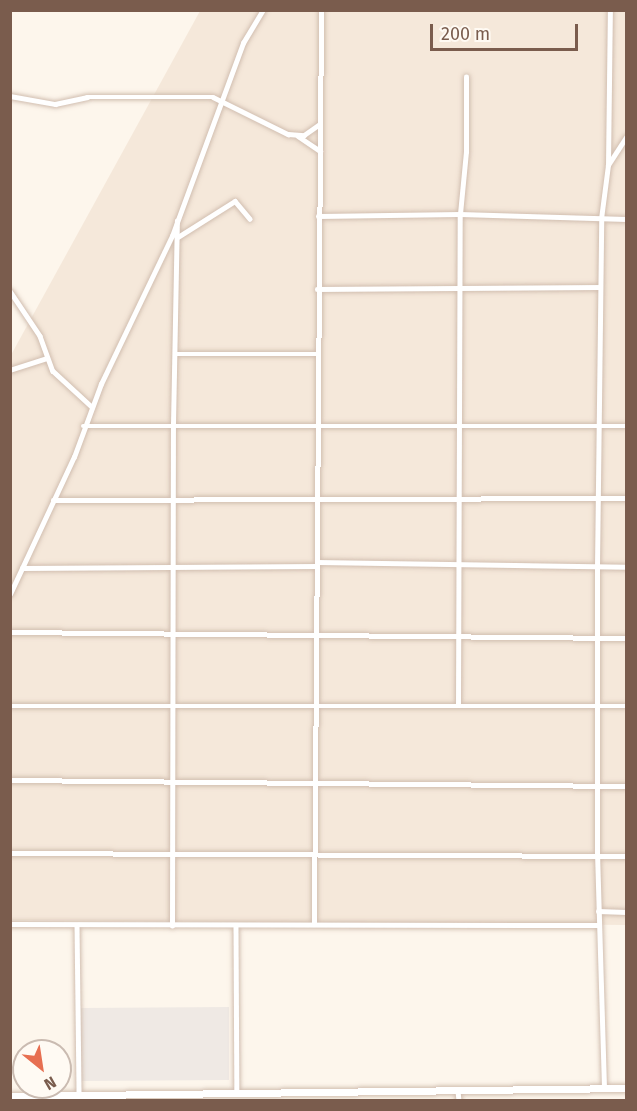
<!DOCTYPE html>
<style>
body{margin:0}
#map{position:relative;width:637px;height:1111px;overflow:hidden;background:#fdf6ec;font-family:"Fira Sans",sans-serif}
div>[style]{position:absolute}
.residential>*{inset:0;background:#f5e8da}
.industrial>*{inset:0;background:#efe9e4}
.roads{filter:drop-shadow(0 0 2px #d1beb0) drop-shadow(0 0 2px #d1beb0)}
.street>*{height:4.5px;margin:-2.25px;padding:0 2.25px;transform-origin:2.25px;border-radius:2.25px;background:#fff}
.secondary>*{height:7px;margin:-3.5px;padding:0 3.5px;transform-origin:3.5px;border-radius:3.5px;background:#fff}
span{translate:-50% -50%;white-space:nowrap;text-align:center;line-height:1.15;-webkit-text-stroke:5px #fffaf3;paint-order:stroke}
.frame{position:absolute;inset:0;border:12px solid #7a5c4d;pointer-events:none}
.north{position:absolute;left:12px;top:1039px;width:60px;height:60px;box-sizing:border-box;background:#fffaf3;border:2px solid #cabbb1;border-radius:50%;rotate:150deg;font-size:16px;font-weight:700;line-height:24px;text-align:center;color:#7a5c4d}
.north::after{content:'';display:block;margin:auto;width:21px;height:27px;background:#e76f51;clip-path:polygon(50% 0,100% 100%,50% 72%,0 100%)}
.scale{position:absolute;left:430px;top:24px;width:148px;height:27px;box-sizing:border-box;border:3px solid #7a5c4d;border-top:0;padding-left:8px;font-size:18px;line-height:21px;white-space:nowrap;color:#7a5c4d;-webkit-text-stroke:4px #fffaf3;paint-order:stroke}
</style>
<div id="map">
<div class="residential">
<i style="clip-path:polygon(200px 11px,626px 11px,626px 925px,11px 920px,11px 355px)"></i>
</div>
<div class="industrial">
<i style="clip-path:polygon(229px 1007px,229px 1080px,81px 1081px,81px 1008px)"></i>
</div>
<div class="roads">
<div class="street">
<i style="left:10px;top:96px;width:46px;rotate:10.1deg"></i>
<i style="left:55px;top:104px;width:33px;rotate:-12deg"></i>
<i style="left:87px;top:97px;width:126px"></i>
<i style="left:213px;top:97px;width:84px;rotate:26.3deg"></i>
<i style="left:288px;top:134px;width:16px;rotate:4deg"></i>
<i style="left:304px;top:135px;width:19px;rotate:-35deg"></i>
<i style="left:298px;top:136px;width:27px;rotate:34deg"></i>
<i style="left:608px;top:165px;width:33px;rotate:-57deg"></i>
<i style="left:318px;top:216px;width:142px;rotate:-0.8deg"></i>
<i style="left:460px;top:214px;width:166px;rotate:1.7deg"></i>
<i style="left:178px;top:237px;width:67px;rotate:-32.3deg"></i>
<i style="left:235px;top:201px;width:23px;rotate:50deg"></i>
<i style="left:317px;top:289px;width:283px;rotate:-0.4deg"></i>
<i style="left:10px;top:291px;width:54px;rotate:56.3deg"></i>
<i style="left:40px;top:336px;width:37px;rotate:70deg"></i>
<i style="left:53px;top:371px;width:52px;rotate:42.6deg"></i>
<i style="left:177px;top:354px;width:141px"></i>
<i style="left:10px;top:370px;width:38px;rotate:-18deg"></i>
<i style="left:83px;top:426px;width:543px"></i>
<i style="left:53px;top:500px;width:573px;rotate:-0.2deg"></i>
<i style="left:317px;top:562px;width:309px;rotate:0.9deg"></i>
<i style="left:22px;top:568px;width:295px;rotate:-0.4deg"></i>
<i style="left:10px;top:594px;width:151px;rotate:-65deg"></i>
<i style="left:74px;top:457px;width:78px;rotate:-69.7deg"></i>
<i style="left:101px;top:384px;width:164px;rotate:-64.4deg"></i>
<i style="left:172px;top:236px;width:206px;rotate:-69.8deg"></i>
<i style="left:243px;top:43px;width:39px;rotate:-59deg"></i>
<i style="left:10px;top:632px;width:616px;rotate:0.56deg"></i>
<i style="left:458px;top:705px;width:491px;rotate:-89.8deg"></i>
<i style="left:460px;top:214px;width:62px;rotate:-84.5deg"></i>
<i style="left:466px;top:152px;width:75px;rotate:-90deg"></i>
<i style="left:10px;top:706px;width:616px"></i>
<i style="left:10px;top:780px;width:616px;rotate:0.56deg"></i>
<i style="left:10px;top:853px;width:616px;rotate:0.28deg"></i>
<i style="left:598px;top:911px;width:28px;rotate:2deg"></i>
<i style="left:10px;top:924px;width:589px;rotate:0.1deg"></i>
<i style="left:314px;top:924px;width:914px;rotate:-89.56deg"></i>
<i style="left:77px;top:925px;width:171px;rotate:89.3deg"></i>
<i style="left:172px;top:926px;width:502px;rotate:-89.89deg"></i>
<i style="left:173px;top:424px;width:203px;rotate:-88.9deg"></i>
<i style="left:236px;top:926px;width:167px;rotate:89.7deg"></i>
<i style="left:604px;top:1088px;width:231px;rotate:-91.7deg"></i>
<i style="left:597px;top:857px;width:290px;rotate:-90deg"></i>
<i style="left:597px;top:567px;width:348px;rotate:-89.3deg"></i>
<i style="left:601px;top:219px;width:54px;rotate:-82.6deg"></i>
<i style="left:608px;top:165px;width:155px;rotate:-89.3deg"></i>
<i style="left:458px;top:1091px;width:9px;rotate:84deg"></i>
</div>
<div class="secondary">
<i style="left:10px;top:1096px;width:616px;rotate:-0.74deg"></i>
</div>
</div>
<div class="frame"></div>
<div class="north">N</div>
<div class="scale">200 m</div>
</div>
